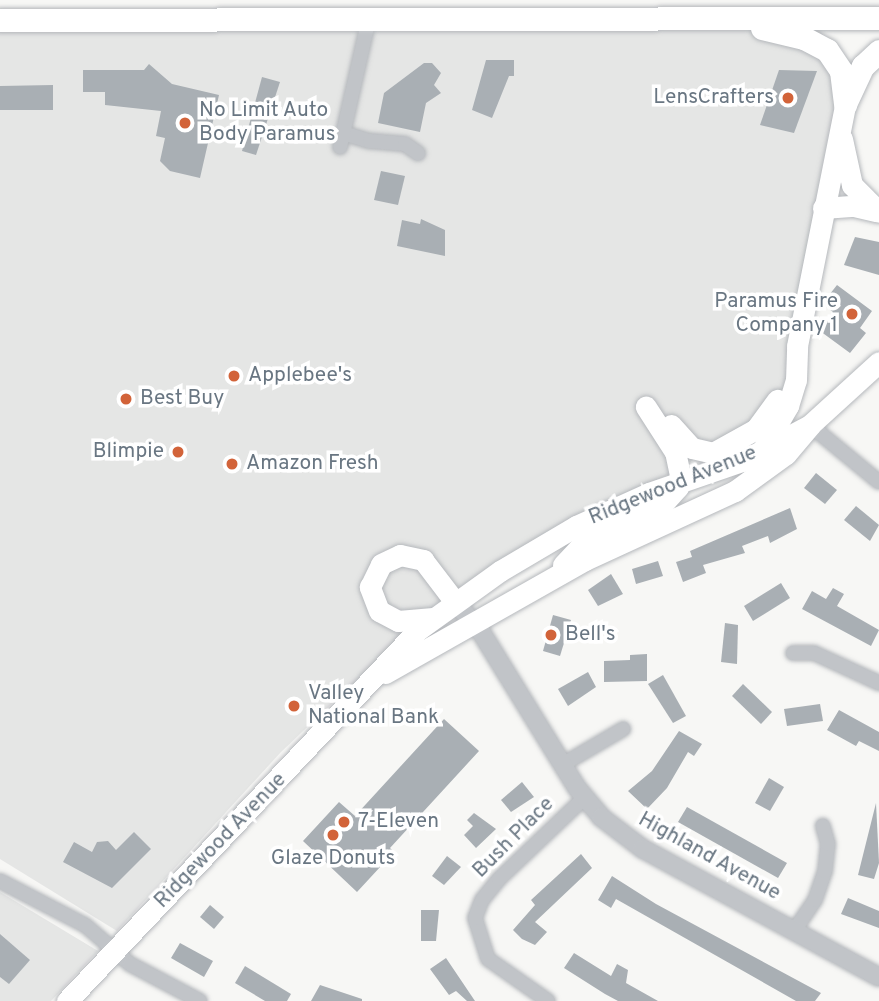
<!DOCTYPE html>
<style>
body{margin:0}
#map{position:relative;width:879px;height:1001px;overflow:hidden;background:#f7f7f5;font-family:Overpass,sans-serif}
div>[style]{position:absolute}
.built>*{inset:0;background:#e5e6e5}
.building>*{inset:0;background:#a9afb4}
.roads{filter:drop-shadow(0 0 2px #b5b8bc) drop-shadow(0 0 2px #b5b8bc)}
.minor>*{height:14px;margin:-7px;padding:0 7px;transform-origin:7px;border-radius:7px;background:#c1c4c8}
.tertiary>*{height:18px;margin:-9px;padding:0 9px;transform-origin:9px;border-radius:9px;background:#c1c4c8}
.primary>*{height:21px;margin:-10.5px;padding:0 10.5px;transform-origin:10.5px;border-radius:10.5px;background:#fff}
.trunk>*{height:23px;margin:-11.5px;padding:0 11.5px;transform-origin:11.5px;border-radius:11.5px;background:#fff}
.dots>*{width:19px;height:19px;translate:-50% -50%;box-sizing:border-box;border:4px solid #fff;border-radius:50%}
span{translate:-50% -50%;white-space:nowrap;text-align:center;line-height:1.15;-webkit-text-stroke:7px #fff;paint-order:stroke}
.poi-label{font-size:21px;color:#697682}
.right{translate:-100% -50%;text-align:right}
.left{translate:0 -50%;text-align:left}
.street-label{font-size:21px;color:#697682}
</style>
<div id="map">
<div class="built">
<i style="clip-path:polygon(0 17px,813px 23px,849px 65px,802px 392px,674px 472px,618px 498px,425px 615px,281px 752px,117px 931px,0 859px)"></i>
<i style="clip-path:polygon(0 892px,98px 951px,51px 1001px,0 1001px)"></i>
</div>
<div class="building">
<i style="clip-path:polygon(486px 60px,514px 60px,514px 76px,509px 76px,492px 118px,472px 110px)"></i>
<i style="clip-path:polygon(424px 63px,432px 63px,441px 73px,434px 85px,441px 93px,426px 103px,420px 132px,378px 123px,384px 93px)"></i>
<i style="clip-path:polygon(149px 64px,172px 84px,219px 95px,200px 178px,170px 171px,160px 161px,165px 138px,156px 136px,161px 111px,105px 105px,105px 92px,83px 92px,83px 70px,144px 70px)"></i>
<i style="clip-path:polygon(779px 70px,817px 71px,794px 133px,760px 125px)"></i>
<i style="clip-path:polygon(262px 77px,280px 82px,256px 155px,242px 151px)"></i>
<i style="clip-path:polygon(53px 85px,53px 110px,0 110px,0 86px)"></i>
<i style="clip-path:polygon(381px 171px,405px 176px,398px 205px,374px 200px)"></i>
<i style="clip-path:polygon(421px 219px,445px 230px,445px 256px,397px 246px,402px 220px,420px 224px)"></i>
<i style="clip-path:polygon(855px 237px,879px 242px,879px 275px,844px 265px)"></i>
<i style="clip-path:polygon(837px 285px,872px 311px,860px 328px,866px 333px,850px 353px,820px 331px,833px 312px,822px 304px)"></i>
<i style="clip-path:polygon(816px 473px,837px 490px,825px 504px,804px 488px)"></i>
<i style="clip-path:polygon(856px 506px,879px 525px,870px 541px,844px 520px)"></i>
<i style="clip-path:polygon(790px 508px,797px 529px,770px 543px,768px 536px,742px 546px,745px 553px,703px 565px,706px 573px,683px 582px,676px 562px,692px 557px,690px 551px)"></i>
<i style="clip-path:polygon(658px 561px,663px 576px,636px 584px,632px 569px)"></i>
<i style="clip-path:polygon(611px 574px,623px 594px,598px 606px,588px 590px)"></i>
<i style="clip-path:polygon(781px 583px,790px 598px,753px 621px,744px 606px)"></i>
<i style="clip-path:polygon(833px 588px,844px 594px,837px 606px,879px 630px,871px 646px,802px 609px,812px 591px,826px 599px)"></i>
<i style="clip-path:polygon(553px 615px,571px 620px,560px 656px,543px 651px)"></i>
<i style="clip-path:polygon(725px 623px,738px 625px,737px 664px,721px 662px)"></i>
<i style="clip-path:polygon(647px 654px,647px 681px,604px 682px,604px 661px,630px 660px,630px 655px)"></i>
<i style="clip-path:polygon(588px 672px,596px 687px,568px 706px,558px 689px)"></i>
<i style="clip-path:polygon(663px 675px,686px 716px,673px 723px,648px 684px)"></i>
<i style="clip-path:polygon(743px 684px,772px 712px,761px 724px,732px 696px)"></i>
<i style="clip-path:polygon(820px 704px,823px 721px,787px 726px,784px 709px)"></i>
<i style="clip-path:polygon(839px 710px,879px 732px,879px 751px,859px 741px,856px 746px,827px 730px)"></i>
<i style="clip-path:polygon(444px 719px,479px 751px,390px 848px,394px 852px,357px 892px,303px 841px,339px 802px,355px 816px)"></i>
<i style="clip-path:polygon(679px 731px,702px 744px,694px 756px,688px 752px,667px 788px,647px 809px,628px 791px,652px 771px)"></i>
<i style="clip-path:polygon(769px 778px,784px 787px,770px 811px,755px 803px)"></i>
<i style="clip-path:polygon(522px 782px,534px 797px,511px 812px,501px 800px)"></i>
<i style="clip-path:polygon(876px 803px,879px 863px,874px 879px,858px 875px)"></i>
<i style="clip-path:polygon(687px 807px,787px 863px,778px 878px,678px 822px)"></i>
<i style="clip-path:polygon(474px 813px,496px 829px,476px 848px,464px 835px,473px 826px,467px 820px)"></i>
<i style="clip-path:polygon(134px 832px,151px 849px,112px 888px,63px 862px,74px 842px,92px 852px,97px 842px,108px 841px,116px 850px)"></i>
<i style="clip-path:polygon(581px 854px,592px 868px,535px 922px,547px 932px,535px 945px,522px 939px,513px 930px,535px 905px,531px 900px)"></i>
<i style="clip-path:polygon(447px 856px,461px 867px,444px 885px,432px 876px)"></i>
<i style="clip-path:polygon(612px 876px,656px 904px,821px 993px,815px 1001px,796px 1001px,616px 899px,611px 908px,598px 900px)"></i>
<i style="clip-path:polygon(848px 898px,879px 911px,879px 928px,841px 914px)"></i>
<i style="clip-path:polygon(210px 905px,224px 917px,214px 929px,200px 917px)"></i>
<i style="clip-path:polygon(421px 910px,439px 910px,436px 941px,421px 941px)"></i>
<i style="clip-path:polygon(0 934px,30px 960px,9px 984px,0 977px)"></i>
<i style="clip-path:polygon(180px 943px,213px 961px,204px 977px,171px 958px)"></i>
<i style="clip-path:polygon(574px 953px,611px 976px,617px 964px,628px 970px,626px 983px,658px 1001px,618px 1001px,605px 994px,564px 968px)"></i>
<i style="clip-path:polygon(446px 958px,475px 1001px,467px 1001px,456px 991px,449px 995px,430px 969px)"></i>
<i style="clip-path:polygon(245px 966px,291px 994px,287px 1001px,265px 1001px,235px 983px)"></i>
<i style="clip-path:polygon(320px 985px,362px 999px,362px 1001px,311px 1001px)"></i>
</div>
<div class="roads">
<div class="minor">
<i style="left:343px;top:133px;width:28px;rotate:17deg"></i>
<i style="left:370px;top:141px;width:35px;rotate:5deg"></i>
<i style="left:405px;top:144px;width:16px;rotate:35deg"></i>
<i style="left:340px;top:147px;width:132px;rotate:-77.3deg"></i>
<i style="left:810px;top:425px;width:89px;rotate:39.6deg"></i>
<i style="left:793px;top:653px;width:21px"></i>
<i style="left:814px;top:653px;width:72px;rotate:24.8deg"></i>
<i style="left:562px;top:765px;width:71px;rotate:-30.5deg"></i>
<i style="left:0;top:881px;width:96px;rotate:27.4deg"></i>
<i style="left:85px;top:925px;width:60px;rotate:40.9deg"></i>
<i style="left:130px;top:964px;width:79px;rotate:27.9deg"></i>
<i style="left:794px;top:931px;width:37px;rotate:-56deg"></i>
<i style="left:815px;top:900px;width:31px;rotate:-71deg"></i>
<i style="left:825px;top:871px;width:27px;rotate:-84deg"></i>
<i style="left:828px;top:844px;width:19px;rotate:-106deg"></i>
<i style="left:548px;top:1001px;width:73px;rotate:-145deg"></i>
<i style="left:488px;top:959px;width:43px;rotate:-107.6deg"></i>
<i style="left:475px;top:918px;width:19px;rotate:-69deg"></i>
<i style="left:482px;top:900px;width:27px;rotate:-51deg"></i>
<i style="left:499px;top:879px;width:117px;rotate:-43.6deg"></i>
</div>
<div class="tertiary">
<i style="left:455px;top:602px;width:40px;rotate:49deg"></i>
<i style="left:481px;top:632px;width:183px;rotate:58.4deg"></i>
<i style="left:577px;top:788px;width:38px;rotate:50deg"></i>
<i style="left:601px;top:817px;width:53px;rotate:37.3deg"></i>
<i style="left:643px;top:849px;width:268px;rotate:28.5deg"></i>
</div>
<div class="primary">
<i style="left:842px;top:139px;width:47px;rotate:77.7deg"></i>
<i style="left:852px;top:185px;width:38px;rotate:45deg"></i>
<i style="left:823px;top:208px;width:31px;rotate:-4deg"></i>
<i style="left:854px;top:206px;width:22px;rotate:13deg"></i>
<i style="left:671px;top:425px;width:31px;rotate:48deg"></i>
<i style="left:692px;top:448px;width:22px;rotate:13deg"></i>
<i style="left:713px;top:453px;width:49px;rotate:-29.2deg"></i>
<i style="left:756px;top:429px;width:36px;rotate:-54deg"></i>
<i style="left:764px;top:447px;width:48px;rotate:-59.7deg"></i>
<i style="left:788px;top:406px;width:27px;rotate:-73deg"></i>
<i style="left:796px;top:380px;width:34px;rotate:-88deg"></i>
<i style="left:797px;top:346px;width:246px;rotate:-78.7deg"></i>
<i style="left:563px;top:565px;width:35px;rotate:-47deg"></i>
<i style="left:587px;top:539px;width:80px;rotate:-23.7deg"></i>
<i style="left:660px;top:507px;width:27px;rotate:-48deg"></i>
<i style="left:678px;top:487px;width:12px;rotate:-81deg"></i>
<i style="left:680px;top:475px;width:24px;rotate:-102deg"></i>
<i style="left:675px;top:452px;width:54px;rotate:-122.8deg"></i>
<i style="left:433px;top:618px;width:35px;rotate:175deg"></i>
<i style="left:398px;top:621px;width:21px;rotate:-152deg"></i>
<i style="left:379px;top:611px;width:26px;rotate:-111deg"></i>
<i style="left:370px;top:587px;width:25px;rotate:-64deg"></i>
<i style="left:381px;top:564px;width:21px;rotate:-25deg"></i>
<i style="left:400px;top:555px;width:24px;rotate:12deg"></i>
<i style="left:423px;top:560px;width:53px;rotate:52.7deg"></i>
<i style="left:385px;top:673px;width:230px;rotate:-29.5deg"></i>
<i style="left:585px;top:560px;width:165px;rotate:-24.7deg"></i>
<i style="left:735px;top:491px;width:63px;rotate:-36deg"></i>
<i style="left:786px;top:454px;width:38px;rotate:-50deg"></i>
<i style="left:810px;top:425px;width:93px;rotate:-42.4deg"></i>
<i style="left:67px;top:1001px;width:511px;rotate:-46.59deg"></i>
<i style="left:418px;top:630px;width:101px;rotate:-35.7deg"></i>
<i style="left:500px;top:571px;width:88px;rotate:-30.6deg"></i>
<i style="left:576px;top:526px;width:80px;rotate:-24.3deg"></i>
<i style="left:649px;top:493px;width:98px;rotate:-19deg"></i>
<i style="left:742px;top:461px;width:77px;rotate:-27.9deg"></i>
</div>
<div class="trunk">
<i style="left:0;top:20px;width:879px;rotate:-0.13deg"></i>
<i style="left:762px;top:28px;width:43px;rotate:13.4deg"></i>
<i style="left:804px;top:38px;width:26px;rotate:28deg"></i>
<i style="left:827px;top:50px;width:25px;rotate:56deg"></i>
<i style="left:841px;top:71px;width:34px;rotate:83deg"></i>
<i style="left:846px;top:102px;width:40px;rotate:-65deg"></i>
<i style="left:863px;top:66px;width:22px;rotate:-43deg"></i>
</div>
</div>
<div class="dots">
<i style="left:788px;top:98px;background:#d26339"></i>
<i style="left:185px;top:123px;background:#d26339"></i>
<i style="left:852px;top:314px;background:#d26339"></i>
<i style="left:234px;top:376px;background:#d26339"></i>
<i style="left:126px;top:399px;background:#d26339"></i>
<i style="left:178px;top:452px;background:#d26339"></i>
<i style="left:232px;top:464px;background:#d26339"></i>
<i style="left:551px;top:635px;background:#d26339"></i>
<i style="left:294px;top:706px;background:#d26339"></i>
<i style="left:344px;top:822px;background:#d26339"></i>
<i style="left:333px;top:835px;background:#d26339"></i>
</div>
<div class="poi-label">
<span class="right" style="left:774px;top:98px">LensCrafters</span>
<span class="left" style="left:199px;top:123px">No Limit Auto<br>Body Paramus</span>
<span class="right" style="left:838px;top:314px">Paramus Fire<br>Company 1</span>
<span class="left" style="left:248px;top:376px">Applebee's</span>
<span class="left" style="left:140px;top:399px">Best Buy</span>
<span class="right" style="left:164px;top:452px">Blimpie</span>
<span class="left" style="left:246px;top:464px">Amazon Fresh</span>
<span class="left" style="left:565px;top:635px">Bell's</span>
<span class="left" style="left:308px;top:706px">Valley<br>National Bank</span>
<span class="left" style="left:358px;top:822px">7-Eleven</span>
<span style="left:333px;top:859px">Glaze Donuts</span>
</div>
<div class="street-label">
<span style="left:673px;top:486px;rotate:-22deg">Ridgewood Avenue</span>
<span style="left:514px;top:838px;rotate:-45deg">Bush Place</span>
<span style="left:221px;top:841px;rotate:-46deg">Ridgewood Avenue</span>
<span style="left:709px;top:857px;rotate:29deg">Highland Avenue</span>
</div>
</div>
